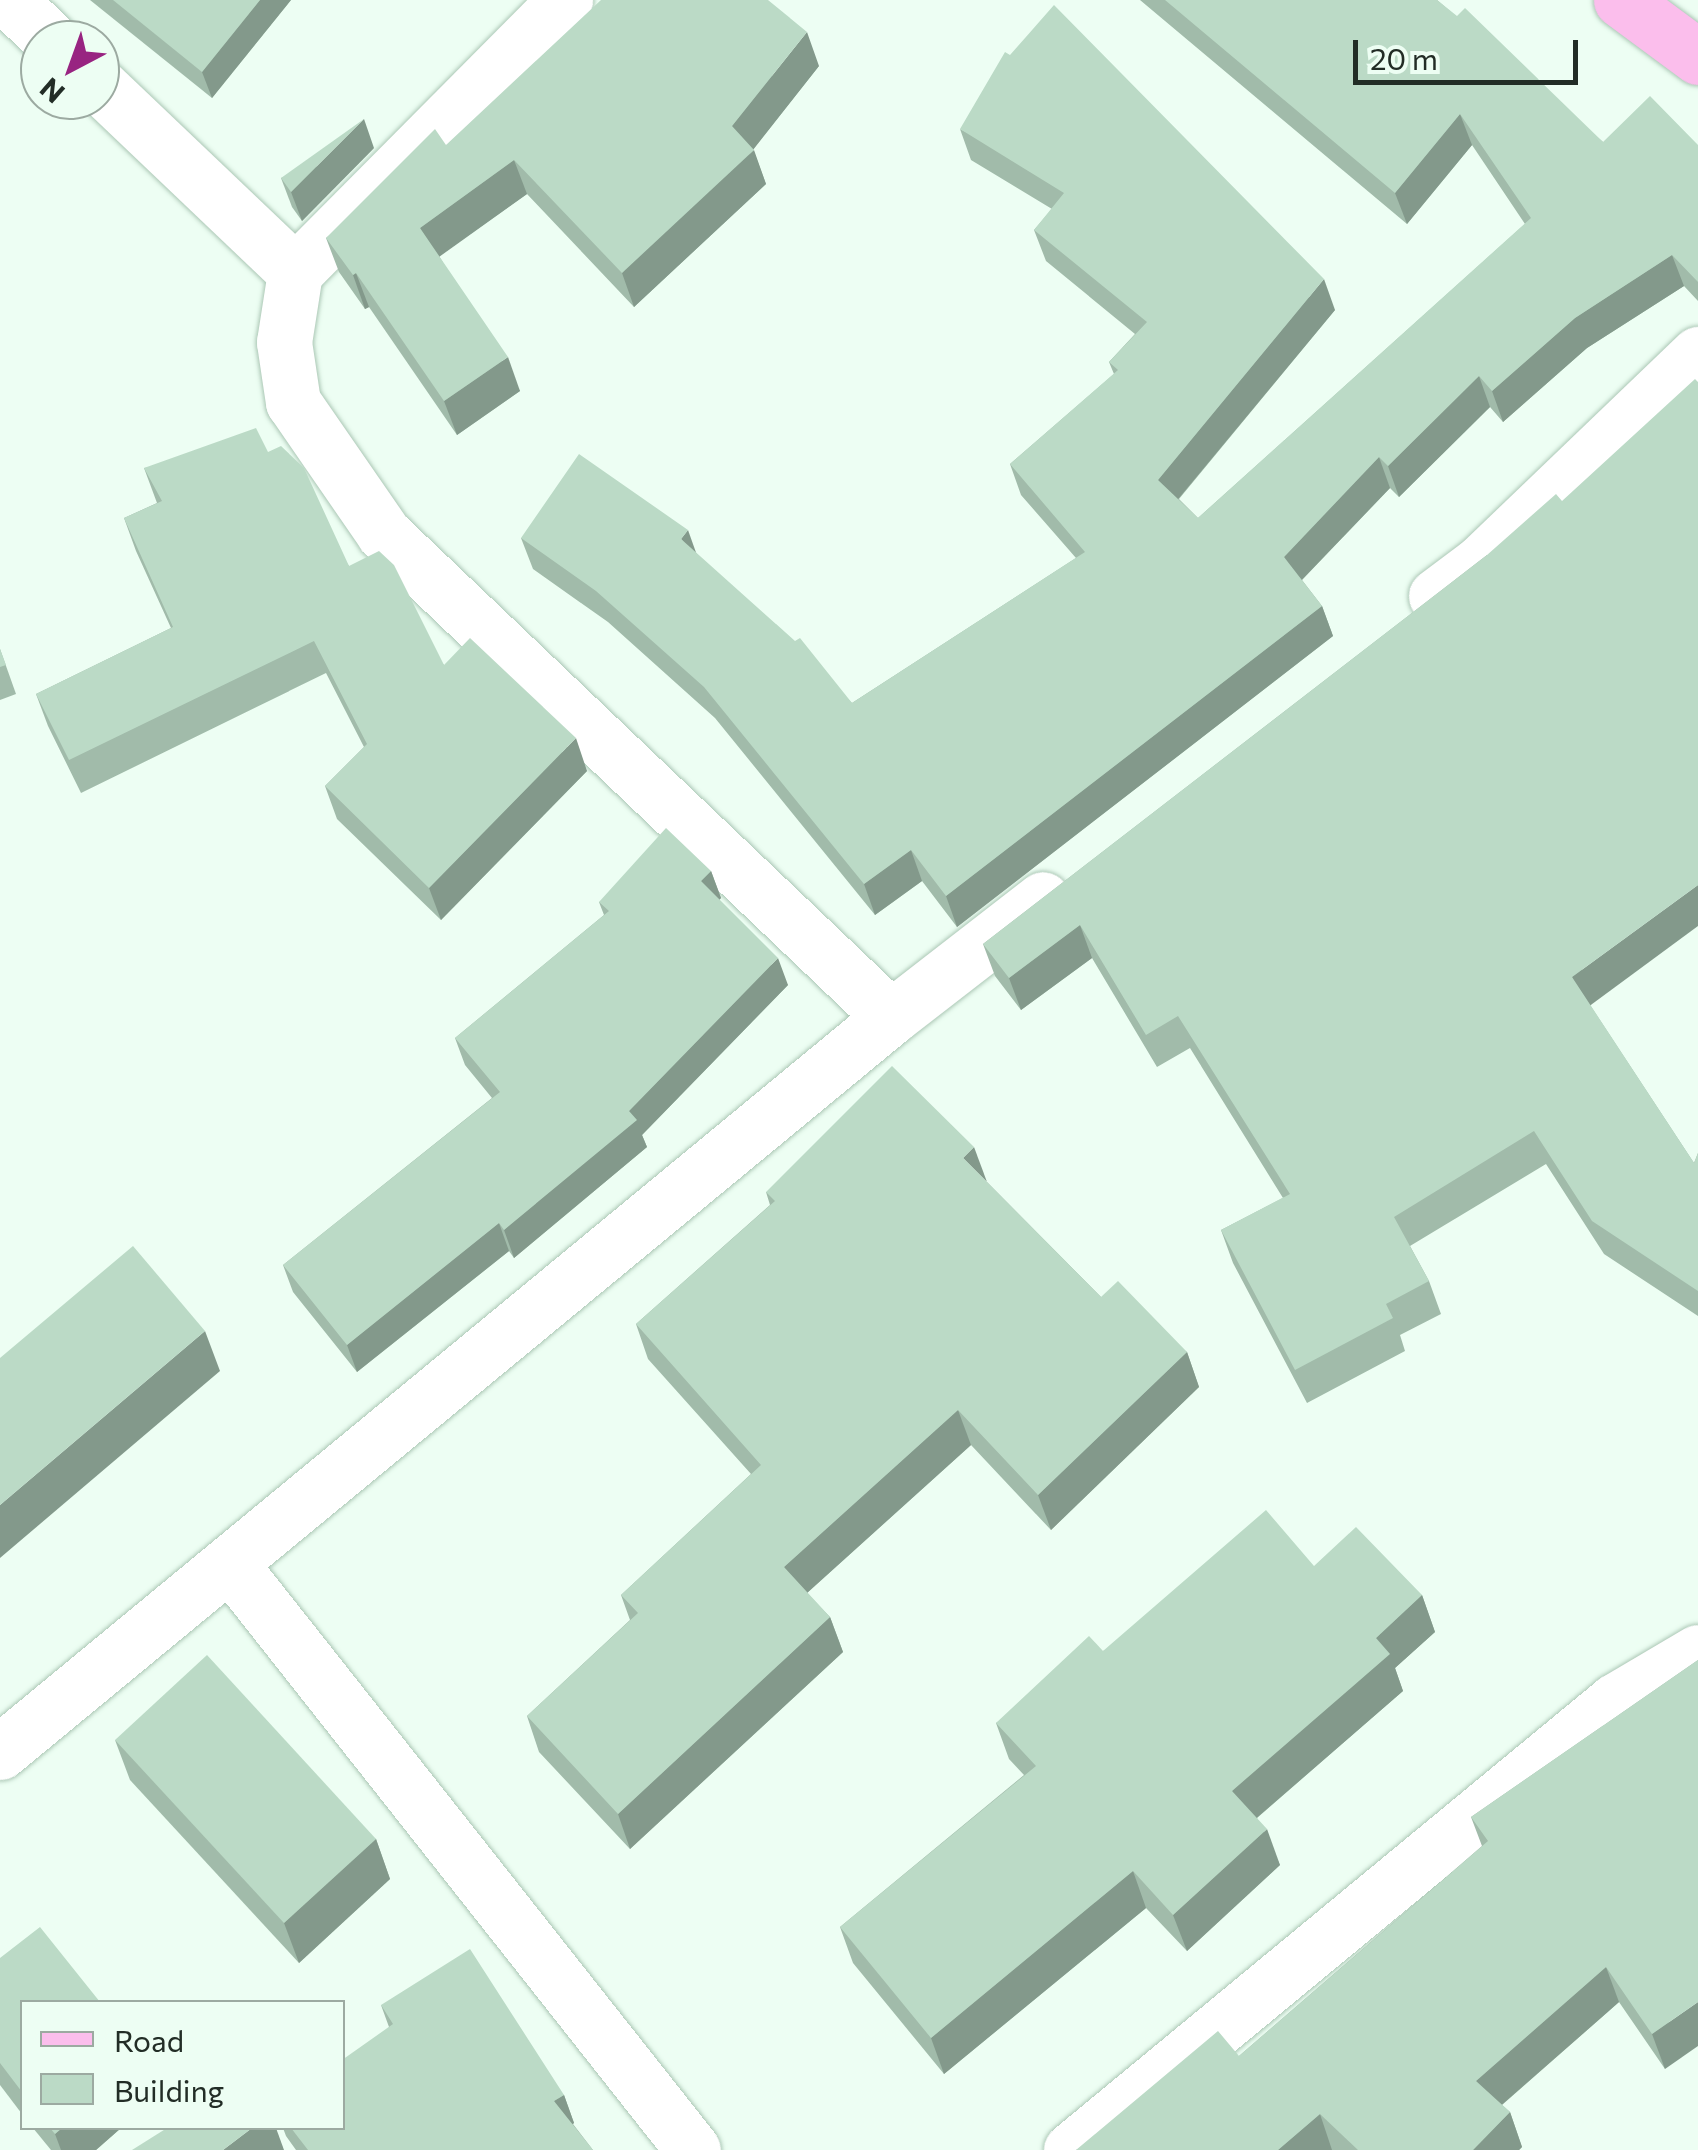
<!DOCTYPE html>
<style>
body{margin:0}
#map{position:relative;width:1698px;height:2150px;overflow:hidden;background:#edfef3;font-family:Commissioner,sans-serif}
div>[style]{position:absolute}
.roads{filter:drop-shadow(0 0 2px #abc7b5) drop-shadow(0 0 2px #abc7b5)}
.minor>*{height:55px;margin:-27.5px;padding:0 27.5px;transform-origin:27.5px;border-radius:27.5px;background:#fff}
.major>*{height:55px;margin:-27.5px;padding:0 27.5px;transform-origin:27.5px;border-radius:27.5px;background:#fbbeec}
.wall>*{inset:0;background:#a1bbaa}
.shaded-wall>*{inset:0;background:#83998b}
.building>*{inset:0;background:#bbdac6}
span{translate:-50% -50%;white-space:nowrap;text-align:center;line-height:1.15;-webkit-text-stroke:10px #edfef3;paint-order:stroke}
.legend{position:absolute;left:20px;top:2000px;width:325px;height:130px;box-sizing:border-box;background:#edfef3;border:2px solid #9caaa1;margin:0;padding:12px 18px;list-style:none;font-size:30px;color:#222d26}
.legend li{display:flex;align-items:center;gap:20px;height:50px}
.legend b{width:50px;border:2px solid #9caaa1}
.north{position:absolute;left:20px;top:20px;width:100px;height:100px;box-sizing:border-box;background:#edfef3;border:2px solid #9caaa1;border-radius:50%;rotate:221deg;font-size:28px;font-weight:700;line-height:40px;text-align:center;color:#222d26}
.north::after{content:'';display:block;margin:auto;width:35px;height:45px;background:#982481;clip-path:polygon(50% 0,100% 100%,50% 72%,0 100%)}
.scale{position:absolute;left:1353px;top:40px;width:225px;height:45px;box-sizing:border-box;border:5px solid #222d26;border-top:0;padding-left:12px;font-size:30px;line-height:35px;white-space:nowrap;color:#222d26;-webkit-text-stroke:8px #edfef3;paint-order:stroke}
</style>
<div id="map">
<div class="roads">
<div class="minor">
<i style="left:9px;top:0;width:58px;rotate:43.6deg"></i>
<i style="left:565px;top:0;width:383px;rotate:134.8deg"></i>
<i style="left:295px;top:272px;width:71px;rotate:98.9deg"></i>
<i style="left:284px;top:342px;width:61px;rotate:81.5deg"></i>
<i style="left:293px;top:402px;width:160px;rotate:55.4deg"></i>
<i style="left:384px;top:534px;width:700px;rotate:43.61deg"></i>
<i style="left:100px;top:86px;width:269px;rotate:43.6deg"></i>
<i style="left:1436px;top:596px;width:55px;rotate:-36.9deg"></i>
<i style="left:1480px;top:563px;width:302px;rotate:-43.8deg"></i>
<i style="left:231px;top:1565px;width:745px;rotate:51.7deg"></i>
<i style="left:0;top:1752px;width:1155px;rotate:-39.52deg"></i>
<i style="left:891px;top:1017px;width:192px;rotate:-37.8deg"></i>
<i style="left:1071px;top:2150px;width:705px;rotate:-39.54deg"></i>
<i style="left:1615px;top:1701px;width:96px;rotate:-30.6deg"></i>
</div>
<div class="major">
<i style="left:1621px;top:0;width:96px;rotate:36.5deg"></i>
</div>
</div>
<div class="wall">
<i style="clip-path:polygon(90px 0,291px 0,212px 98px)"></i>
<i style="clip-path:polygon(1140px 0,1437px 0,1603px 142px,1698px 145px,1698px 301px,1684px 286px,1587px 348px,1503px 422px,1490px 407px,1399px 497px,1390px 488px,1302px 580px,1322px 606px,1333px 636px,957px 927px,922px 881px,875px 915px,715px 718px,608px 622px,533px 569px,521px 538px,695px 552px,852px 703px,1076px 558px,1021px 495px,1010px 464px,1114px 374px,1109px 362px,1135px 334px,1046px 261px,1034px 230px,1052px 209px,971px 160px,960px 129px,1335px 310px,1179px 499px,1198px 518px,1525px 224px,1472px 145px,1407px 224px)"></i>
<i style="clip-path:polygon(819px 66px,753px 149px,766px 184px,634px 307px,527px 194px,439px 256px,520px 391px,457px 435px,369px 307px,365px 309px,339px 272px,326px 238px,446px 145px)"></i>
<i style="clip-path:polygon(374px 148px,302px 221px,292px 207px,281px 178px)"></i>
<i style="clip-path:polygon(268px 452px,349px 566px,444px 665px,587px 771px,441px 920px,337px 819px,325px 786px,364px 747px,326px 673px,81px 793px,48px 726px,36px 694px,171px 628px,136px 551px,124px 518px,157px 503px,144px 468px)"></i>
<i style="clip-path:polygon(1487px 555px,1590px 1005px,1694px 1163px,1698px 1153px,1698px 1316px,1604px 1254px,1546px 1164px,1410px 1246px,1429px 1281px,1441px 1314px,1400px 1335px,1405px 1351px,1307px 1403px,1233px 1263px,1221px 1230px,1283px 1198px,1190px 1048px,1157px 1067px,1092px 958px,1021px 1010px,995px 976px,983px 944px)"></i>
<i style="clip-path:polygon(0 649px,16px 694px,0 700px)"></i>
<i style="clip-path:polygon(711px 871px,721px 898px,719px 900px,788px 985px,642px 1135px,647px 1147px,514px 1258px,509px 1251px,357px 1372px,293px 1292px,283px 1265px,492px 1098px,465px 1065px,455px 1038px,604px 915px,599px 902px)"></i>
<i style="clip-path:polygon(987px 1182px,1101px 1297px,1187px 1352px,1199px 1387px,1051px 1530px,971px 1445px,807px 1593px,830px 1617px,843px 1652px,630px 1849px,539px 1752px,527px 1716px,630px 1620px,621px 1595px,751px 1474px,648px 1359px,636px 1324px,770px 1205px,766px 1192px)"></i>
<i style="clip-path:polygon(1314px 1566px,1422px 1595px,1435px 1632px,1395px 1668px,1403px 1691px,1257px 1818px,1280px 1865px,1187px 1951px,1146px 1908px,944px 2074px,853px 1963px,840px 1927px,1024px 1775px,1009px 1759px,996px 1723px,1103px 1651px)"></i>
<i style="clip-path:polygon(1698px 1660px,1665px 2069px,1619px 2002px,1502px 2105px,1510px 2112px,1522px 2147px,1519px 2150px,1076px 2150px,1239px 2056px,1482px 1846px,1471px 1817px)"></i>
<i style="clip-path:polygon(115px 1740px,376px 1839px,390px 1879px,299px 1963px,130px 1780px)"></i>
<i style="clip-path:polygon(0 1958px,22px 2002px,22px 2114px,0 2085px)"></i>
<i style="clip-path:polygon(381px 2005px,564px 2095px,574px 2123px,573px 2124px,593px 2150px,296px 2150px,286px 2136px,283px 2128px,342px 2128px,389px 2027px)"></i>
<i style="clip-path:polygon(33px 2128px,121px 2128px,96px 2150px,51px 2150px)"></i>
</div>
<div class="shaded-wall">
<i style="clip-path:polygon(260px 0,291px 0,212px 98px,202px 72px)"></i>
<i style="clip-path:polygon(807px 32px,819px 66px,749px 155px,754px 150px,766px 184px,634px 307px,622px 273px,732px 126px)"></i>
<i style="clip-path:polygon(1460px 114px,1472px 145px,1407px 224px,1395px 193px)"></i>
<i style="clip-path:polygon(364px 119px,374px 148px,302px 221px,291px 192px)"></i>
<i style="clip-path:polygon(514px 160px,527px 194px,432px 262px,420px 228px)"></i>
<i style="clip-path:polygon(1672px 255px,1684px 286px,1587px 348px,1503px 422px,1492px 391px,1575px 318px)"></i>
<i style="clip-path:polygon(356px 273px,369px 307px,365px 309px,353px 275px)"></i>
<i style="clip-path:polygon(1324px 279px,1335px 310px,1169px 510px,1158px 480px)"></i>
<i style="clip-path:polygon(508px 357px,520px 391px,457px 435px,444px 401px)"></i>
<i style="clip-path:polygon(1479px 376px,1490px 407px,1399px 497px,1388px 466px)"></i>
<i style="clip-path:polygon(1379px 457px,1390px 488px,1295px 587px,1284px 557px)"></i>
<i style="clip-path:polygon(688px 530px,699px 561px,681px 539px)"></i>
<i style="clip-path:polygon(1322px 606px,1333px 636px,957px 927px,946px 896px)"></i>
<i style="clip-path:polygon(576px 738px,587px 771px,441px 920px,429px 888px)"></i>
<i style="clip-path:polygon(911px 850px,922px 881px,875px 915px,864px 884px)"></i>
<i style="clip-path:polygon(711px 871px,721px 898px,711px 909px,701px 881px)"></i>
<i style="clip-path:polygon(1698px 885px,1698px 926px,1584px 1010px,1572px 977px)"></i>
<i style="clip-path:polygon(1080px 925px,1092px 958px,1021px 1010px,1009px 978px)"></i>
<i style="clip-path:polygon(778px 958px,788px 985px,642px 1135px,647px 1147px,514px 1258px,504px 1230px,629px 1111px)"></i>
<i style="clip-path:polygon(974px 1147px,987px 1182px,963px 1158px)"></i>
<i style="clip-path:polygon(499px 1223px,509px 1251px,357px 1372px,347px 1345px)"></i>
<i style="clip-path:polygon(205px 1331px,220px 1371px,0 1558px,0 1505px)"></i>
<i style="clip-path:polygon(1187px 1352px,1199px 1387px,1051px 1530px,1038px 1495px)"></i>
<i style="clip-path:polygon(958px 1410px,971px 1445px,797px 1602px,784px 1567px)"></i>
<i style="clip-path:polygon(1422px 1595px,1435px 1632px,1395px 1668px,1403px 1691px,1245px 1828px,1232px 1791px,1376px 1638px)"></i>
<i style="clip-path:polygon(830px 1617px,843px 1652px,630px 1849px,618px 1814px)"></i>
<i style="clip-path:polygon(1267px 1829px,1280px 1865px,1187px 1951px,1173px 1915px)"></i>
<i style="clip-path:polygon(376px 1839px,390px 1879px,299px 1963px,284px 1923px)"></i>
<i style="clip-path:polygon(1133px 1871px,1146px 1908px,944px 2074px,931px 2038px)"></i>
<i style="clip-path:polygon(1606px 1967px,1619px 2002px,1489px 2116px,1476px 2081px)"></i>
<i style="clip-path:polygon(1698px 2002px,1698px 2046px,1665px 2069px,1652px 2034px)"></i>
<i style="clip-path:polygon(564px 2095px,574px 2123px,565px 2129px,554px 2101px)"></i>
<i style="clip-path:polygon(1510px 2112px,1522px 2147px,1519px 2150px,1473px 2150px)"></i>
<i style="clip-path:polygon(1320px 2114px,1332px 2150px,1278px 2150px)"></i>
<i style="clip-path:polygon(62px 2128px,121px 2128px,96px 2150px,61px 2150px,55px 2134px)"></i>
<i style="clip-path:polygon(252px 2128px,276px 2128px,284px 2150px,223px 2150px)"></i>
</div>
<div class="building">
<i style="clip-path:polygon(113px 0,260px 0,202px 72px)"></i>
<i style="clip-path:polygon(601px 0,768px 0,807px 32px,732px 126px,754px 150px,622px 273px,514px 160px,420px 228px,508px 357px,444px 401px,356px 273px,353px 275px,326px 238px,435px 129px,446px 145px)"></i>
<i style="clip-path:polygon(1165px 0,1437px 0,1457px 16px,1465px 8px,1603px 142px,1650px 96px,1698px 145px,1698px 282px,1672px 255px,1575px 318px,1492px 391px,1479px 376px,1388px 466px,1379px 457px,1284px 557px,1322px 606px,946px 896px,911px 850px,864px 884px,704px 687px,596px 591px,521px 538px,579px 454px,688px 530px,681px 539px,795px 641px,800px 638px,852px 703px,1085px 552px,1010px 464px,1118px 370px,1109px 362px,1147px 322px,1034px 230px,1064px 193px,960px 129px,1005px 52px,1010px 55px,1054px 5px,1324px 279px,1158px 480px,1198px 518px,1531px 218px,1460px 114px,1395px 193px)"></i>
<i style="clip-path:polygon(364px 119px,291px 192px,281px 178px)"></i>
<i style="clip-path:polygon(1695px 379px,1698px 382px,1698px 885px,1572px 977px,1694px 1163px,1698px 1153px,1698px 1291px,1592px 1221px,1534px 1131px,1394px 1217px,1429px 1281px,1386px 1304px,1393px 1318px,1295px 1370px,1221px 1230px,1290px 1194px,1178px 1016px,1146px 1035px,1080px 925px,1009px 978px,983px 944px,1487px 555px,1556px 494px,1562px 501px)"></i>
<i style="clip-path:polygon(256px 428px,268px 452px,281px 446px,304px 468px,349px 566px,379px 551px,394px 565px,444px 665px,470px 638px,576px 738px,429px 888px,325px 786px,367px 744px,314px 641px,69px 760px,36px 694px,173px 627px,124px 518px,162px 501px,144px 468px)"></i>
<i style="clip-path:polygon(0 649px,6px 665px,0 667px)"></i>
<i style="clip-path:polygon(666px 828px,711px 871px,701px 881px,778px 958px,629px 1111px,637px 1120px,504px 1230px,499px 1223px,347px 1345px,283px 1265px,500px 1092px,455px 1038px,609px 911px,599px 902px)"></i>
<i style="clip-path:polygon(892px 1066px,974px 1147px,963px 1158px,1101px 1297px,1118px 1281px,1187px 1352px,1038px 1495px,958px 1410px,784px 1567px,830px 1617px,618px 1814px,527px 1716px,638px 1613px,621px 1595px,761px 1465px,636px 1324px,775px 1201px,766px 1192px)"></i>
<i style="clip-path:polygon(133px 1246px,205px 1331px,0 1505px,0 1358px)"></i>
<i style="clip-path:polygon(1266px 1510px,1314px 1566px,1356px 1527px,1422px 1595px,1376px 1638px,1390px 1654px,1232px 1791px,1267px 1829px,1173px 1915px,1133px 1871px,931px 2038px,840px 1927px,1036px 1766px,996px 1723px,1089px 1636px,1103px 1651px)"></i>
<i style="clip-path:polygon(207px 1655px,376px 1839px,284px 1923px,115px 1740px)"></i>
<i style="clip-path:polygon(1698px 1660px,1698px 2002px,1652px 2034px,1606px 1967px,1476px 2081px,1510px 2112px,1473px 2150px,1358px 2150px,1320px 2114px,1278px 2150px,1076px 2150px,1218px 2031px,1239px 2056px,1488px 1841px,1471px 1817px)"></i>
<i style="clip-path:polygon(40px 1927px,100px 2002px,22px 2002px,22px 2092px,0 2063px,0 1958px)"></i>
<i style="clip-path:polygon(470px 1949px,564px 2095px,554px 2101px,593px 2150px,308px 2150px,291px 2128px,342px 2128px,342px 2060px,393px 2024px,381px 2005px)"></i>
<i style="clip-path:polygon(50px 2128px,62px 2128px,55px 2134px)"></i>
<i style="clip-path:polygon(167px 2128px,252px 2128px,223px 2150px,132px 2150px)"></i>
</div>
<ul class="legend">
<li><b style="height:12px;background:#fbbeec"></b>Road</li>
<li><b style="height:28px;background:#bbdac6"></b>Building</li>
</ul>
<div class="north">N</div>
<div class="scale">20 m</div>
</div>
